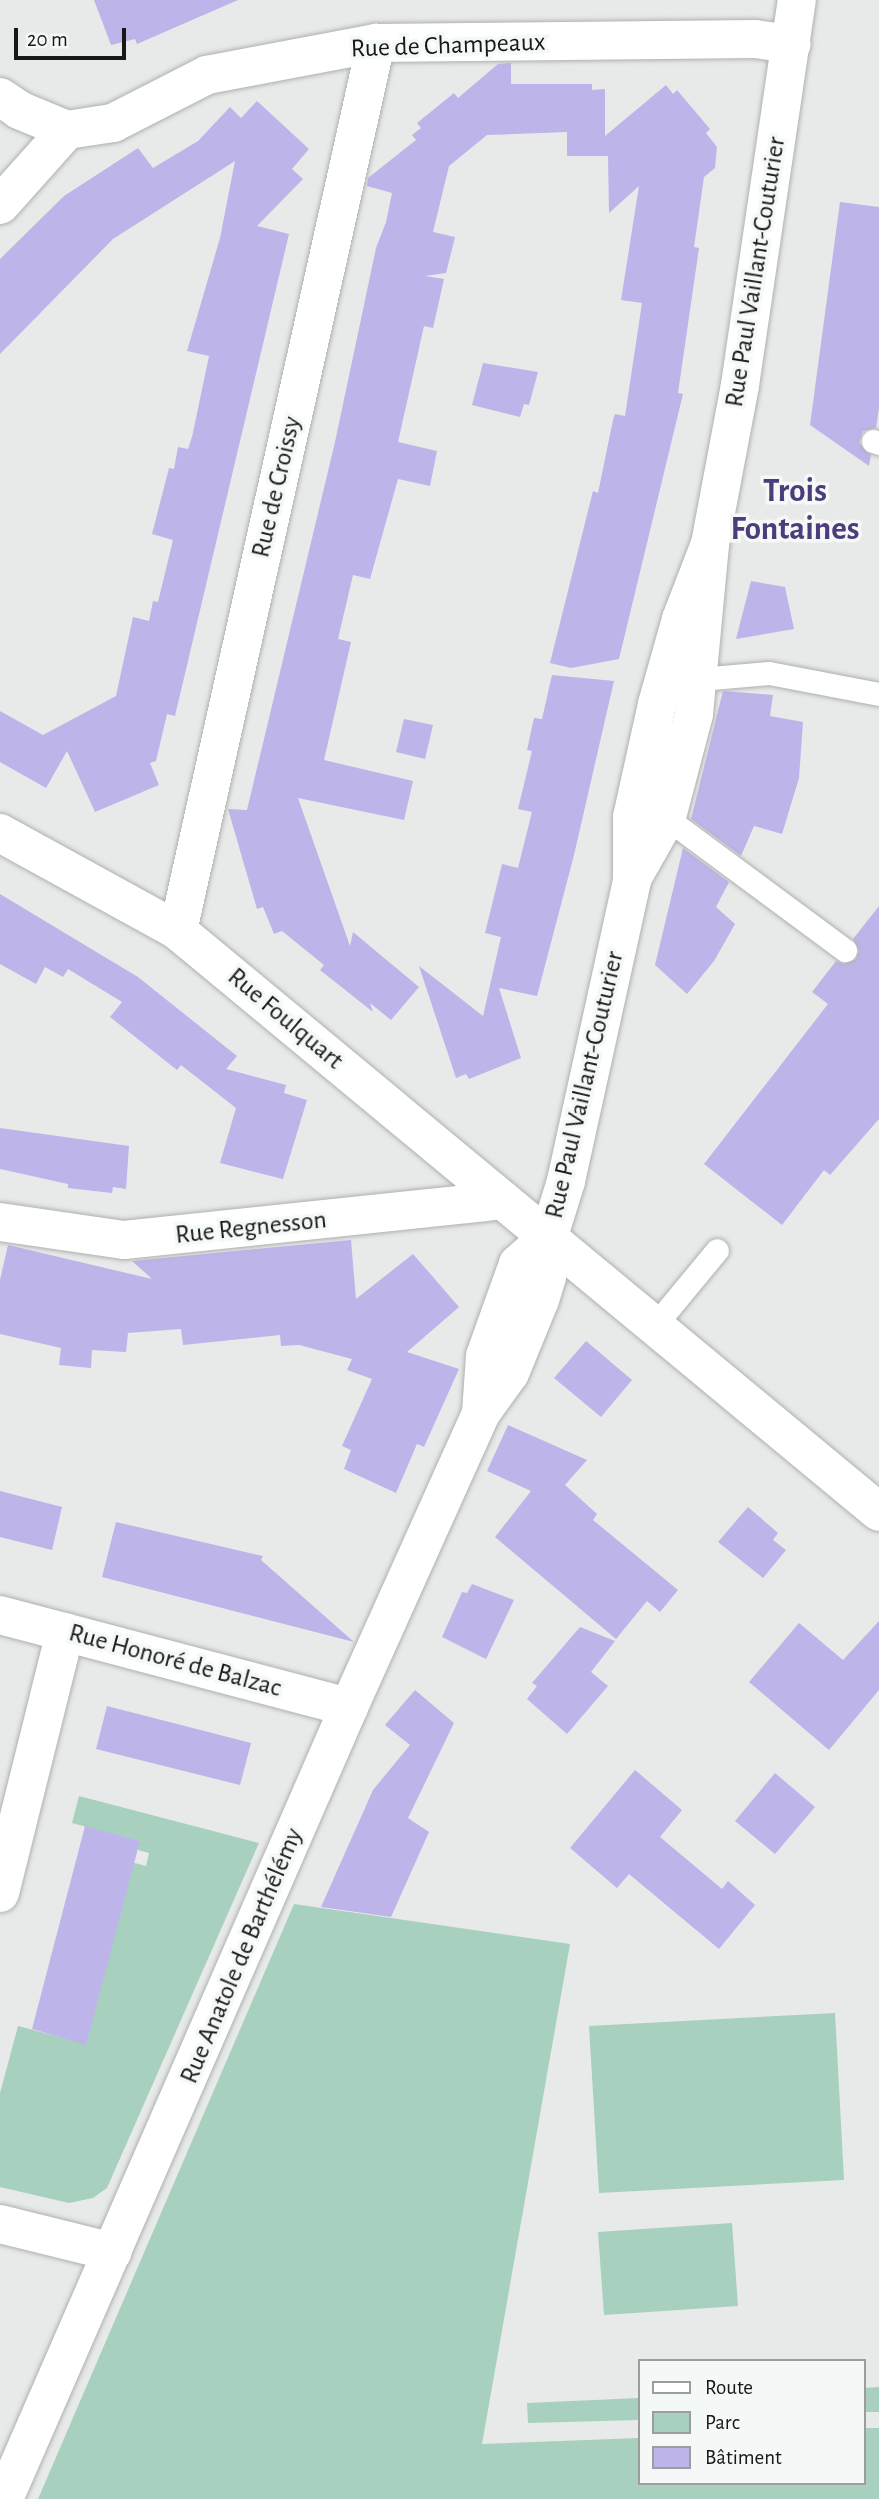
<!DOCTYPE html>
<meta charset="utf-8">
<style>
body{margin:0}
#map{position:relative;width:879px;height:2499px;overflow:hidden;background:#e7eae9;font-family:"Alegreya Sans",sans-serif}
div>[style]{position:absolute}
.green>*{inset:0;background:#a8d0bf}
.building>*{inset:0;background:#bdb4ea}
.roads{filter:drop-shadow(0 0 2px #adb1af) drop-shadow(0 0 2px #adb1af)}
.lane>*{height:23px;margin:-11.5px;padding:0 11.5px;transform-origin:11.5px;border-radius:11.5px;background:#fff}
.street>*{height:38px;margin:-19px;padding:0 19px;transform-origin:19px;border-radius:19px;background:#fff}
span{translate:-50% -50%;white-space:nowrap;text-align:center;line-height:1.15;-webkit-text-stroke:7px #f4f8f6;paint-order:stroke}
.street-label{font-size:26px;color:#171818}
.district-label{font-size:33px;color:#4c3d7a;font-weight:700}
.legend{position:absolute;left:638px;top:2359px;width:228px;height:126px;box-sizing:border-box;background:#f4f8f6;border:2px solid #9c9e9d;margin:0;padding:9px 12px;list-style:none;font-size:21px;color:#171818}
.legend li{display:flex;align-items:center;gap:14px;height:35px}
.legend b{width:35px;border:2px solid #9c9e9d}
.scale{position:absolute;left:14px;top:28px;width:112px;height:32px;box-sizing:border-box;border:4px solid #171818;border-top:0;padding-left:9px;font-size:21px;line-height:24px;white-space:nowrap;color:#171818;-webkit-text-stroke:5px #f4f8f6;paint-order:stroke}
</style>
<div id="map">
<div class="green">
<i style="clip-path:polygon(79px 1796px,259px 1843px,107px 2188px,93px 2198px,69px 2203px,0 2187px,0 2093px,18px 2026px,86px 2044px,131px 1862px,146px 1866px,149px 1853px,138px 1850px,139px 1841px,72px 1823px)"></i>
<i style="clip-path:polygon(294px 1904px,570px 1944px,482px 2444px,639px 2438px,639px 2483px,863px 2483px,863px 2428px,879px 2428px,879px 2499px,38px 2499px)"></i>
<i style="clip-path:polygon(835px 2013px,844px 2180px,599px 2193px,589px 2026px)"></i>
<i style="clip-path:polygon(732px 2223px,738px 2306px,604px 2315px,598px 2232px)"></i>
<i style="clip-path:polygon(879px 2387px,879px 2412px,863px 2412px,863px 2388px)"></i>
<i style="clip-path:polygon(639px 2398px,639px 2420px,528px 2423px,527px 2403px)"></i>
</div>
<div class="building">
<i style="clip-path:polygon(94px 0,238px 0,137px 44px,135px 39px,111px 45px)"></i>
<i style="clip-path:polygon(511px 63px,511px 84px,592px 84px,592px 90px,605px 89px,605px 136px,666px 85px,673px 94px,677px 90px,710px 129px,706px 133px,717px 147px,715px 168px,704px 177px,694px 247px,699px 248px,678px 393px,683px 394px,619px 659px,571px 668px,550px 663px,593px 491px,598px 493px,613px 420px,615px 414px,625px 416px,642px 303px,621px 300px,639px 186px,609px 213px,608px 156px,567px 156px,567px 132px,487px 135px,449px 166px,433px 232px,455px 237px,446px 273px,425px 276px,444px 279px,433px 328px,424px 326px,398px 442px,437px 451px,430px 486px,398px 479px,370px 579px,353px 575px,338px 639px,351px 642px,324px 760px,413px 781px,404px 820px,298px 798px,350px 946px,353px 932px,419px 987px,391px 1020px,370px 1003px,373px 1012px,320px 970px,324px 965px,282px 931px,274px 934px,263px 907px,257px 909px,228px 809px,247px 810px,335px 442px,376px 248px,386px 222px,392px 193px,367px 186px,368px 178px,416px 140px,412px 135px,421px 128px,417px 123px,454px 93px,458px 98px,498px 64px)"></i>
<i style="clip-path:polygon(257px 101px,309px 149px,292px 169px,303px 179px,257px 226px,289px 234px,175px 716px,167px 714px,156px 761px,150px 763px,159px 785px,95px 812px,67px 751px,46px 788px,0 762px,0 711px,43px 735px,116px 696px,133px 617px,149px 621px,153px 601px,158px 602px,173px 540px,152px 534px,169px 468px,174px 469px,178px 447px,188px 449px,192px 437px,209px 356px,187px 351px,220px 238px,235px 161px,113px 239px,0 354px,0 259px,64px 196px,138px 148px,153px 168px,198px 141px,230px 107px,241px 118px)"></i>
<i style="clip-path:polygon(840px 202px,879px 207px,879px 408px,876px 428px,863px 431px,859px 443px,871px 455px,869px 466px,810px 425px)"></i>
<i style="clip-path:polygon(483px 363px,538px 372px,529px 405px,524px 404px,520px 417px,472px 405px)"></i>
<i style="clip-path:polygon(751px 581px,785px 587px,794px 629px,736px 639px)"></i>
<i style="clip-path:polygon(552px 675px,614px 681px,574px 855px,537px 996px,499px 988px,521px 1058px,469px 1079px,466px 1074px,456px 1078px,419px 966px,483px 1016px,501px 937px,485px 933px,502px 864px,518px 868px,532px 812px,518px 809px,532px 751px,527px 750px,534px 718px,542px 719px)"></i>
<i style="clip-path:polygon(723px 691px,773px 695px,770px 716px,803px 722px,799px 778px,782px 834px,754px 826px,741px 856px,691px 819px)"></i>
<i style="clip-path:polygon(404px 719px,433px 725px,425px 759px,396px 752px)"></i>
<i style="clip-path:polygon(683px 848px,729px 882px,716px 907px,735px 924px,714px 961px,687px 994px,655px 965px)"></i>
<i style="clip-path:polygon(0 894px,138px 977px,237px 1056px,226px 1069px,286px 1085px,284px 1093px,307px 1100px,283px 1179px,220px 1163px,236px 1108px,181px 1065px,177px 1070px,110px 1017px,122px 1002px,68px 969px,63px 977px,45px 967px,36px 984px,0 964px)"></i>
<i style="clip-path:polygon(879px 906px,879px 1119px,830px 1175px,824px 1170px,782px 1225px,704px 1164px,828px 1004px,812px 992px,836px 961px,844px 964px,856px 959px,859px 951px,853px 939px)"></i>
<i style="clip-path:polygon(0 1128px,129px 1146px,126px 1189px,113px 1187px,112px 1193px,68px 1188px,68px 1184px,0 1169px)"></i>
<i style="clip-path:polygon(351px 1240px,356px 1299px,413px 1254px,459px 1307px,407px 1352px,459px 1369px,424px 1447px,417px 1444px,396px 1493px,344px 1469px,351px 1450px,342px 1446px,372px 1379px,347px 1370px,352px 1359px,299px 1345px,281px 1346px,280px 1335px,183px 1345px,181px 1329px,128px 1333px,126px 1352px,92px 1350px,91px 1368px,59px 1365px,61px 1348px,0 1334px,0 1280px,8px 1245px,152px 1279px,132px 1261px)"></i>
<i style="clip-path:polygon(586px 1341px,632px 1380px,601px 1417px,554px 1378px)"></i>
<i style="clip-path:polygon(508px 1425px,587px 1460px,565px 1485px,597px 1514px,593px 1520px,678px 1590px,660px 1612px,647px 1601px,616px 1639px,495px 1537px,531px 1491px,487px 1471px)"></i>
<i style="clip-path:polygon(0 1491px,62px 1507px,52px 1550px,0 1537px)"></i>
<i style="clip-path:polygon(748px 1507px,778px 1533px,773px 1540px,786px 1550px,763px 1578px,718px 1542px)"></i>
<i style="clip-path:polygon(116px 1522px,263px 1556px,261px 1560px,354px 1642px,102px 1577px)"></i>
<i style="clip-path:polygon(472px 1584px,514px 1600px,486px 1659px,442px 1637px,462px 1592px,467px 1593px)"></i>
<i style="clip-path:polygon(879px 1621px,879px 1690px,829px 1750px,749px 1682px,799px 1623px,843px 1660px)"></i>
<i style="clip-path:polygon(580px 1627px,615px 1641px,591px 1672px,608px 1686px,567px 1734px,527px 1699px,537px 1686px,532px 1683px)"></i>
<i style="clip-path:polygon(415px 1690px,454px 1723px,408px 1818px,429px 1832px,391px 1917px,321px 1907px,373px 1790px,410px 1745px,385px 1725px)"></i>
<i style="clip-path:polygon(107px 1706px,251px 1743px,240px 1785px,96px 1749px)"></i>
<i style="clip-path:polygon(635px 1770px,682px 1810px,660px 1837px,722px 1889px,728px 1881px,755px 1905px,719px 1949px,629px 1874px,617px 1888px,570px 1848px)"></i>
<i style="clip-path:polygon(775px 1773px,815px 1807px,775px 1854px,735px 1821px)"></i>
<i style="clip-path:polygon(85px 1826px,140px 1841px,86px 2045px,32px 2029px)"></i>
</div>
<div class="roads">
<div class="lane">
<i style="left:873px;top:441px;width:6px;rotate:18deg"></i>
<i style="left:688px;top:680px;width:81px;rotate:-4.9deg"></i>
<i style="left:769px;top:673px;width:112px;rotate:10.8deg"></i>
<i style="left:657px;top:811px;width:234px;rotate:36.5deg"></i>
<i style="left:655px;top:1325px;width:97px;rotate:-50.4deg"></i>
</div>
<div class="street">
<i style="left:0;top:97px;width:23px;rotate:34deg"></i>
<i style="left:19px;top:110px;width:52px;rotate:22.6deg"></i>
<i style="left:67px;top:130px;width:47px;rotate:-8.7deg"></i>
<i style="left:113px;top:123px;width:106px;rotate:-27.1deg"></i>
<i style="left:207px;top:75px;width:172px;rotate:-10.7deg"></i>
<i style="left:376px;top:43px;width:379px;rotate:-0.6deg"></i>
<i style="left:755px;top:39px;width:37px;rotate:8deg"></i>
<i style="left:0;top:205px;width:101px;rotate:-48.2deg"></i>
<i style="left:0;top:833px;width:203px;rotate:28.8deg"></i>
<i style="left:178px;top:931px;width:910px;rotate:39.65deg"></i>
<i style="left:634px;top:875px;width:67px;rotate:-60.4deg"></i>
<i style="left:667px;top:817px;width:106px;rotate:-75.3deg"></i>
<i style="left:694px;top:714px;width:171px;rotate:-84.6deg"></i>
<i style="left:710px;top:544px;width:162px;rotate:-79.3deg"></i>
<i style="left:740px;top:385px;width:389px;rotate:-81.6deg"></i>
<i style="left:178px;top:931px;width:910px;rotate:-77.43deg"></i>
<i style="left:0;top:1222px;width:125px;rotate:8.3deg"></i>
<i style="left:124px;top:1240px;width:381px;rotate:-6deg"></i>
<i style="left:481px;top:1413px;width:57px;rotate:-86deg"></i>
<i style="left:485px;top:1356px;width:98px;rotate:-70.3deg"></i>
<i style="left:518px;top:1264px;width:42px;rotate:-42.1deg"></i>
<i style="left:0;top:1615px;width:361px;rotate:14.8deg"></i>
<i style="left:0;top:1893px;width:269px;rotate:-76deg"></i>
<i style="left:0;top:2224px;width:116px;rotate:13.9deg"></i>
<i style="left:4px;top:2499px;width:864px;rotate:-66.46deg"></i>
<i style="left:349px;top:1707px;width:322px;rotate:-65.8deg"></i>
<i style="left:481px;top:1413px;width:49px;rotate:-54.1deg"></i>
<i style="left:510px;top:1373px;width:79px;rotate:-67.7deg"></i>
<i style="left:540px;top:1300px;width:24px;rotate:-73deg"></i>
<i style="left:547px;top:1277px;width:41px;rotate:-87.2deg"></i>
<i style="left:549px;top:1236px;width:58px;rotate:-72.8deg"></i>
<i style="left:566px;top:1181px;width:308px;rotate:-77.6deg"></i>
<i style="left:632px;top:880px;width:63px;rotate:-90deg"></i>
<i style="left:632px;top:817px;width:116px;rotate:-77.5deg"></i>
<i style="left:657px;top:704px;width:88px;rotate:-74.2deg"></i>
<i style="left:681px;top:619px;width:80px;rotate:-68.9deg"></i>
</div>
</div>
<div class="street-label">
<span style="left:448px;top:46px;rotate:-2deg">Rue de Champeaux</span>
<span style="left:756px;top:272px;rotate:-81deg">Rue Paul Vaillant-Couturier</span>
<span style="left:277px;top:487px;rotate:-77deg">Rue de Croissy</span>
<span style="left:285px;top:1019px;rotate:40deg">Rue Foulquart</span>
<span style="left:585px;top:1085px;rotate:-77deg">Rue Paul Vaillant-Couturier</span>
<span style="left:251px;top:1228px;rotate:-6deg">Rue Regnesson</span>
<span style="left:175px;top:1661px;rotate:15deg">Rue Honoré de Balzac</span>
<span style="left:242px;top:1956px;rotate:-67deg">Rue Anatole de Barthélémy</span>
</div>
<div class="district-label">
<span style="left:795px;top:511px">Trois<br>Fontaines</span>
</div>
<ul class="legend">
<li><b style="height:9px;background:#fff"></b>Route</li>
<li><b style="height:19px;background:#a8d0bf"></b>Parc</li>
<li><b style="height:19px;background:#bdb4ea"></b>Bâtiment</li>
</ul>
<div class="scale">20 m</div>
</div>
